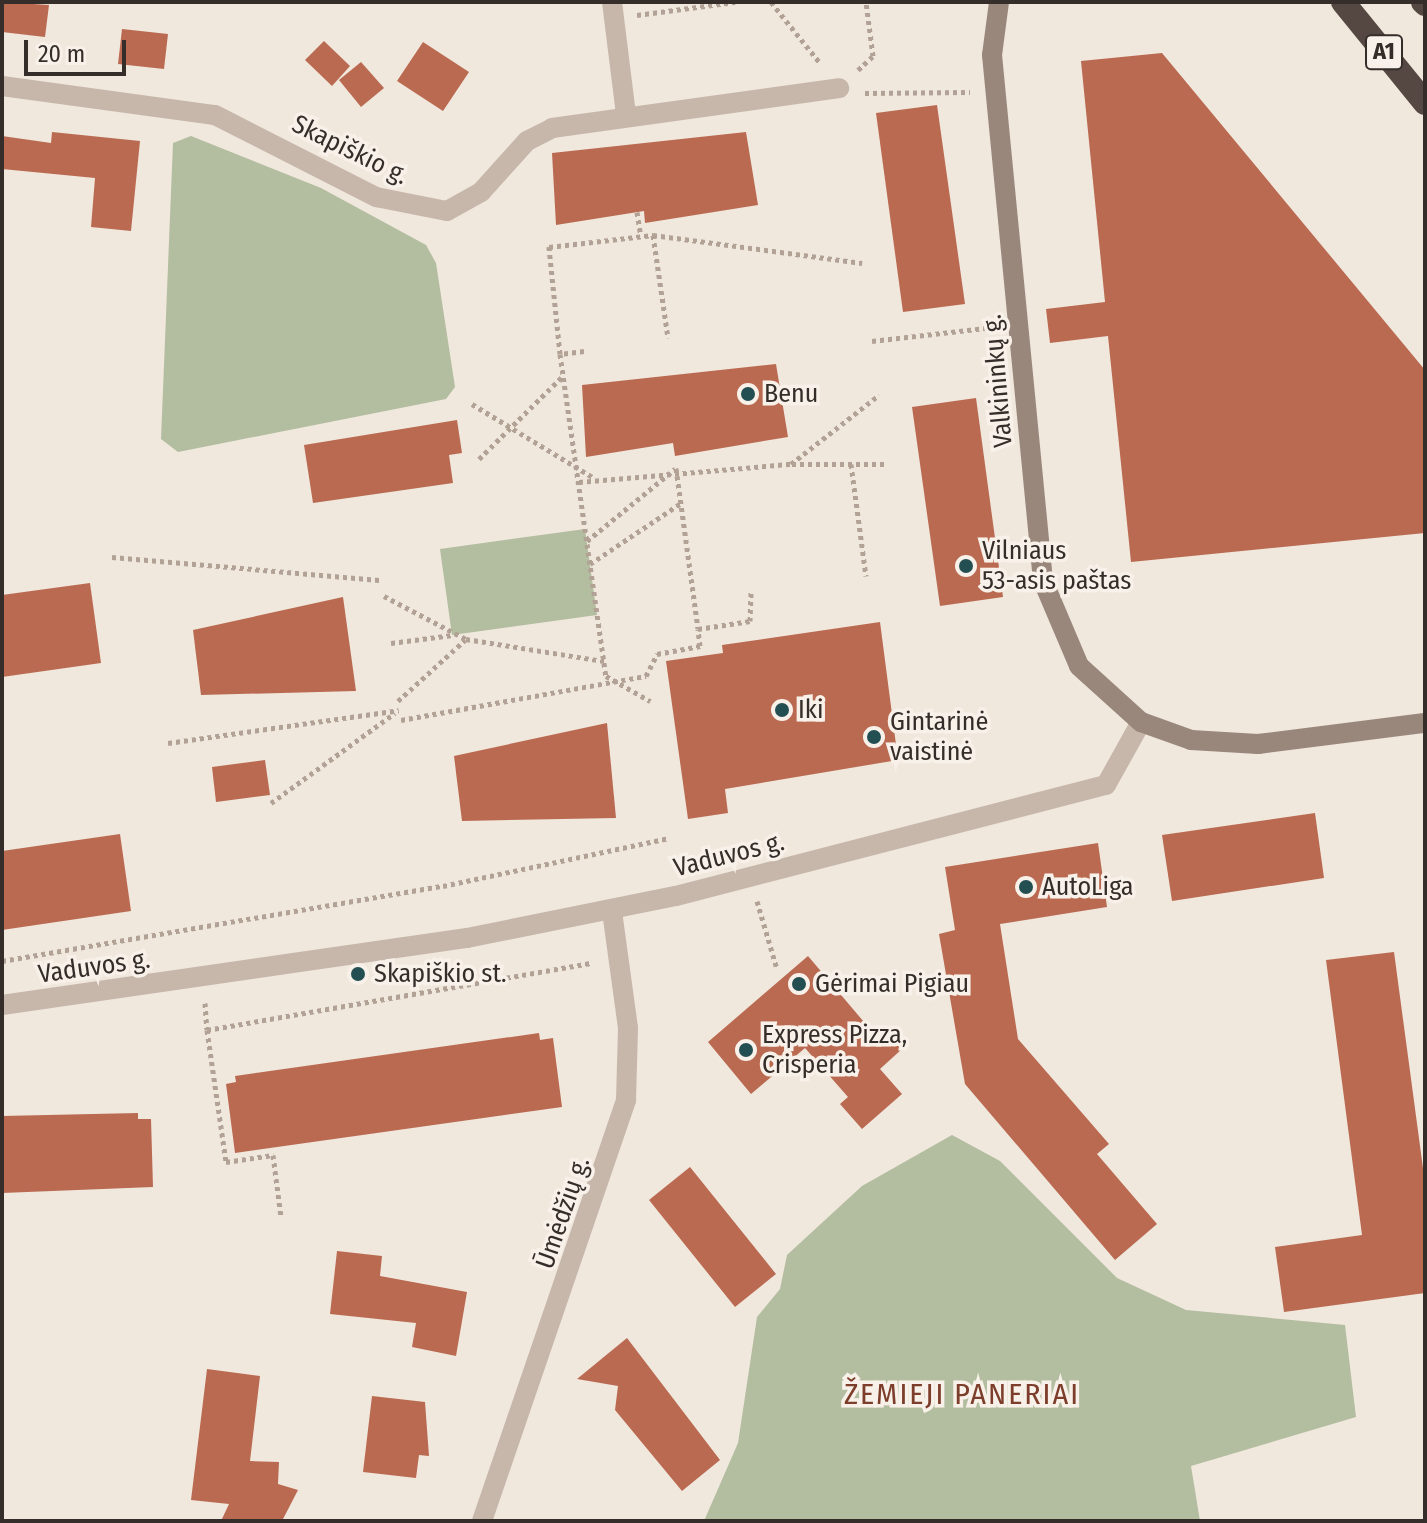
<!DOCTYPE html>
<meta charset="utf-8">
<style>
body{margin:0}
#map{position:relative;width:1427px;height:1523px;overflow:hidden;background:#f0e7dd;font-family:"Fira Sans Condensed",sans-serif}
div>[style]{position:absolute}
.green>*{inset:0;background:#b3bd9f}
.building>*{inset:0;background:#ba6a51}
.path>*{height:5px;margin-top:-2.5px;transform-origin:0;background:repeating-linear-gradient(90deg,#b2a195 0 4px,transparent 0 8px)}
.street>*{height:20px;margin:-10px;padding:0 10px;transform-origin:10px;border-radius:10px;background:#c7b7aa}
.secondary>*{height:20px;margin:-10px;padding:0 10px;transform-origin:10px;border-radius:10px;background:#9a877c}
.highway>*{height:24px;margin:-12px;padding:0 12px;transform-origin:12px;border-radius:12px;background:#554741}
.dots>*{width:22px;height:22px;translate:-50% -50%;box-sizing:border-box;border:4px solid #f8f1e9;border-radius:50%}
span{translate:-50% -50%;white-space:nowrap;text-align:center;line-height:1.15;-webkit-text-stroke:7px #f8f1e9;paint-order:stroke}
.shield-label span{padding:2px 6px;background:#f8f1e9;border:2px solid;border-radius:6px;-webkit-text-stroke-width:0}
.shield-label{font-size:24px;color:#352d29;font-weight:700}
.street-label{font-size:26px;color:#352d29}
.poi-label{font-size:26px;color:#352d29}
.left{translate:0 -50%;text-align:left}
.quarter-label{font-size:30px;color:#7c3d2a;letter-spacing:2px}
.frame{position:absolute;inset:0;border:4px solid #352d29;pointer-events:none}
.scale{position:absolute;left:24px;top:40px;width:102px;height:36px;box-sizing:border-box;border:4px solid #352d29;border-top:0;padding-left:10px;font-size:24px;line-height:28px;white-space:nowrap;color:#352d29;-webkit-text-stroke:6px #f8f1e9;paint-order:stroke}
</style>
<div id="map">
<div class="green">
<i style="clip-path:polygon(191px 136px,321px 188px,426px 245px,436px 263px,455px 387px,446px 399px,178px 452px,161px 439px,173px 143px)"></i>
<i style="clip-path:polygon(585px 529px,597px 615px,452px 635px,440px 549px)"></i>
<i style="clip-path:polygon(952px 1135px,1000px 1161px,1117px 1278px,1186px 1310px,1345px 1325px,1356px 1417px,1191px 1466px,1200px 1521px,704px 1521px,738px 1443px,757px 1317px,780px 1289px,787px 1255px,862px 1186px)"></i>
</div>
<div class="building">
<i style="clip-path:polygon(2px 2px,49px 5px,45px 37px,2px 32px)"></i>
<i style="clip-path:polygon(122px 29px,168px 34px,164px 69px,118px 64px)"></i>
<i style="clip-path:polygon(324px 41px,350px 66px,332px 86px,305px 60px)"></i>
<i style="clip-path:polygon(423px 42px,469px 72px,443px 111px,397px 81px)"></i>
<i style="clip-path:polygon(1162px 53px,1425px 370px,1425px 533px,1131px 562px,1108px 336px,1050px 343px,1046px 309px,1105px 302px,1081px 61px)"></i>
<i style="clip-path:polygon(361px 62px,384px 88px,361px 107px,339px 80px)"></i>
<i style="clip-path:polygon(937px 105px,965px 304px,903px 312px,876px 113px)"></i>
<i style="clip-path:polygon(52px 132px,140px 141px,131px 231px,91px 227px,95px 178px,2px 169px,2px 136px,51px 143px)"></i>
<i style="clip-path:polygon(746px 132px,758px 205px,645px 223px,644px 211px,556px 225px,552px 153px)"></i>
<i style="clip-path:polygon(776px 364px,788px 437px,675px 456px,673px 443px,586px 457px,582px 385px)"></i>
<i style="clip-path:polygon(976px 398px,1003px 597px,940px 606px,912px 407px)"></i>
<i style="clip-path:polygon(457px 420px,462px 453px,449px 455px,453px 483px,313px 503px,304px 445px)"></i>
<i style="clip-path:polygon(90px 583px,101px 663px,2px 677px,2px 595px)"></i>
<i style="clip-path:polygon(343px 597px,356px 691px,201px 695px,193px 630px)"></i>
<i style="clip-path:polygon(880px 622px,898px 760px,725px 789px,728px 813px,688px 819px,666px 661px,723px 653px,722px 645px)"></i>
<i style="clip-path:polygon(607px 723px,616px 818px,462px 821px,454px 756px)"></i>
<i style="clip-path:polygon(265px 760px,270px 795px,216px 802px,212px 767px)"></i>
<i style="clip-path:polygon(1315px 813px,1324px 878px,1172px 901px,1162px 835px)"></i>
<i style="clip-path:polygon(120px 834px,131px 911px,2px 930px,2px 851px)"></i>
<i style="clip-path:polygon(1098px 843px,1107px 907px,1000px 924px,1018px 1039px,1109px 1144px,1097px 1154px,1157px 1224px,1115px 1260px,965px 1084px,939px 934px,955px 930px,945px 867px)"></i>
<i style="clip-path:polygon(1394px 952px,1425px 1183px,1425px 1293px,1284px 1312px,1275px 1247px,1362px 1235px,1326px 960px)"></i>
<i style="clip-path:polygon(808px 956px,875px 1035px,883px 1027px,902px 1049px,880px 1069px,902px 1094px,862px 1129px,840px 1104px,848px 1097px,805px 1048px,751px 1094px,708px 1042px)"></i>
<i style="clip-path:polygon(539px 1033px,540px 1040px,553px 1038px,562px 1107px,235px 1153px,226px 1084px,236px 1082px,235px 1076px)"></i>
<i style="clip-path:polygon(138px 1113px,138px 1119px,151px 1119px,153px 1187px,2px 1193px,2px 1116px)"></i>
<i style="clip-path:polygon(690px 1167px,776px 1274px,735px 1307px,649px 1200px)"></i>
<i style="clip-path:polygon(337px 1251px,382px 1256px,380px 1276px,467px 1292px,456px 1356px,412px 1347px,416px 1323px,330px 1314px)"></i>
<i style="clip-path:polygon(627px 1338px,720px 1460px,682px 1491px,615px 1410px,618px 1386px,577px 1379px)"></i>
<i style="clip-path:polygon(207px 1369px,260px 1376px,250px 1461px,279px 1462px,278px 1484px,298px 1490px,282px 1521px,221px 1521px,229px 1504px,191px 1500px)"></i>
<i style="clip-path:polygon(372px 1396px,425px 1402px,429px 1456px,419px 1455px,416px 1478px,363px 1472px)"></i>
</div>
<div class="path">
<i style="left:771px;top:2px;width:78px;rotate:51.2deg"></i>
<i style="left:637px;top:15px;width:99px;rotate:-7.6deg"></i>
<i style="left:858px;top:70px;width:21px;rotate:-43deg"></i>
<i style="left:873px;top:56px;width:54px;rotate:-97.4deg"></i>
<i style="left:865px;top:93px;width:105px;rotate:-0.5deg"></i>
<i style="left:637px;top:212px;width:24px;rotate:81deg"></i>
<i style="left:653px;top:235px;width:104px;rotate:81.7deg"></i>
<i style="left:872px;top:341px;width:123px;rotate:-6.5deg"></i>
<i style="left:584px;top:351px;width:24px;rotate:173deg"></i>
<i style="left:560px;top:354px;width:325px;rotate:81.9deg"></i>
<i style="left:606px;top:676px;width:51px;rotate:29.6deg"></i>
<i style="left:560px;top:354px;width:108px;rotate:-95.9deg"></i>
<i style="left:549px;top:247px;width:105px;rotate:-6.6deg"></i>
<i style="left:653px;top:235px;width:211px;rotate:7.6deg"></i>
<i style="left:472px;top:404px;width:143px;rotate:31.2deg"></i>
<i style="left:479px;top:459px;width:118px;rotate:-44.7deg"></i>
<i style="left:792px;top:464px;width:96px"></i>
<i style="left:851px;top:464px;width:113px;rotate:82.4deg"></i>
<i style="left:676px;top:468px;width:162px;rotate:82.2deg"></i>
<i style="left:698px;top:629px;width:53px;rotate:-8.7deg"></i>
<i style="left:750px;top:621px;width:30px;rotate:-88deg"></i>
<i style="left:579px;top:482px;width:213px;rotate:-4.9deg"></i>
<i style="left:791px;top:464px;width:112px;rotate:-38.1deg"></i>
<i style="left:587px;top:541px;width:114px;rotate:-39.3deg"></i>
<i style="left:112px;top:557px;width:271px;rotate:4.9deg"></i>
<i style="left:590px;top:564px;width:110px;rotate:-33.8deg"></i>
<i style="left:384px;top:596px;width:93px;rotate:27.7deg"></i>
<i style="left:466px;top:639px;width:140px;rotate:9.1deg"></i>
<i style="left:391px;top:643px;width:62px;rotate:-7.5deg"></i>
<i style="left:398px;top:701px;width:91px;rotate:-42.3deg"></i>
<i style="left:401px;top:720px;width:249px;rotate:-10.2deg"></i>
<i style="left:646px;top:676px;width:25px;rotate:-63deg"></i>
<i style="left:657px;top:654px;width:44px;rotate:-10.5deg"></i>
<i style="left:700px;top:646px;width:17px;rotate:-97deg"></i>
<i style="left:168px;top:743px;width:233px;rotate:-8.1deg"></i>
<i style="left:271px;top:803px;width:153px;rotate:-36deg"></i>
<i style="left:757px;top:901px;width:71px;rotate:73.6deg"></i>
<i style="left:2px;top:961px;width:447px;rotate:-9.7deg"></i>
<i style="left:443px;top:886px;width:230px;rotate:-12deg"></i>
<i style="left:205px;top:1003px;width:27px;rotate:86deg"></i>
<i style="left:207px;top:1030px;width:391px;rotate:-9.9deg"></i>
<i style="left:207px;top:1030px;width:133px;rotate:81.8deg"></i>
<i style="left:226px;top:1162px;width:48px;rotate:-8.5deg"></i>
<i style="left:273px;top:1155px;width:63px;rotate:82.6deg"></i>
</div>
<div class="street">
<i style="left:612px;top:2px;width:114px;rotate:82.9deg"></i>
<i style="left:2px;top:86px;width:215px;rotate:7.8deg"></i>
<i style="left:215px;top:115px;width:181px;rotate:27deg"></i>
<i style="left:376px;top:197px;width:72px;rotate:11.2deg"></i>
<i style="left:447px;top:211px;width:39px;rotate:-29deg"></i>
<i style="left:481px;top:192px;width:69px;rotate:-48deg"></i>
<i style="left:527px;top:141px;width:28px;rotate:-27deg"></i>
<i style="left:552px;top:128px;width:290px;rotate:-7.9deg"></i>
<i style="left:2px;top:1005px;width:470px;rotate:-8.2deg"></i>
<i style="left:467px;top:938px;width:213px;rotate:-11.4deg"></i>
<i style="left:676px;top:896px;width:444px;rotate:-14.5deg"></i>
<i style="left:1106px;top:785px;width:72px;rotate:-60.9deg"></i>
<i style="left:482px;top:1521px;width:445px;rotate:-71.1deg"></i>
<i style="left:626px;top:1100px;width:72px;rotate:-88.4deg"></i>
<i style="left:628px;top:1028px;width:118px;rotate:-97.8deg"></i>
</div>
<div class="secondary">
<i style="left:999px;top:2px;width:53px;rotate:97.5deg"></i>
<i style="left:992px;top:55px;width:528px;rotate:84.46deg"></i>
<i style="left:1043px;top:581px;width:92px;rotate:67deg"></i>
<i style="left:1079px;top:666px;width:84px;rotate:42.1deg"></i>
<i style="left:1141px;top:722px;width:53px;rotate:19.8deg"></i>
<i style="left:1191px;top:740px;width:67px;rotate:3.4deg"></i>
<i style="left:1258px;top:744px;width:168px;rotate:-7.2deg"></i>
</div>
<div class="highway">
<i style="left:1343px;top:2px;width:130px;rotate:50.9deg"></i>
<i style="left:1423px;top:2px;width:3px;rotate:45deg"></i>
</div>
<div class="dots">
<i style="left:748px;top:394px;background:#234f52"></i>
<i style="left:966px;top:566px;background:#234f52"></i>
<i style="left:782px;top:710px;background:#234f52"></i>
<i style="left:874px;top:737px;background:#234f52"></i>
<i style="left:1026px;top:887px;background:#234f52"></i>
<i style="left:358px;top:974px;background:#234f52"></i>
<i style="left:799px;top:984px;background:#234f52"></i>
<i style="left:746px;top:1050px;background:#234f52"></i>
</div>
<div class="shield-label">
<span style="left:1384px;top:52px">A1</span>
</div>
<div class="street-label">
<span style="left:350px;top:150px;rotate:26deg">Skapiškio g.</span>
<span style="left:998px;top:381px;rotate:-95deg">Valkininkų g.</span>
<span style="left:729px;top:855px;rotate:-14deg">Vaduvos g.</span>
<span style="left:94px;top:967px;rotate:-8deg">Vaduvos g.</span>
<span style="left:563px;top:1213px;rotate:-71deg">Ūmėdžių g.</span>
</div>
<div class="poi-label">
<span class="left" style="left:764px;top:394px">Benu</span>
<span class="left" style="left:982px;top:566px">Vilniaus<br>53-asis paštas</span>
<span class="left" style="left:798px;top:710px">Iki</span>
<span class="left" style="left:890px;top:737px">Gintarinė<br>vaistinė</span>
<span class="left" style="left:1042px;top:887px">AutoLiga</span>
<span class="left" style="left:374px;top:974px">Skapiškio st.</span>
<span class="left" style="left:815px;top:984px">Gėrimai Pigiau</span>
<span class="left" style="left:762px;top:1050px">Express Pizza,<br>Crisperia</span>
</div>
<div class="quarter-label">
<span style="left:962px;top:1394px">ŽEMIEJI PANERIAI</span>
</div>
<div class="frame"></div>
<div class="scale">20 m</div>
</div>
